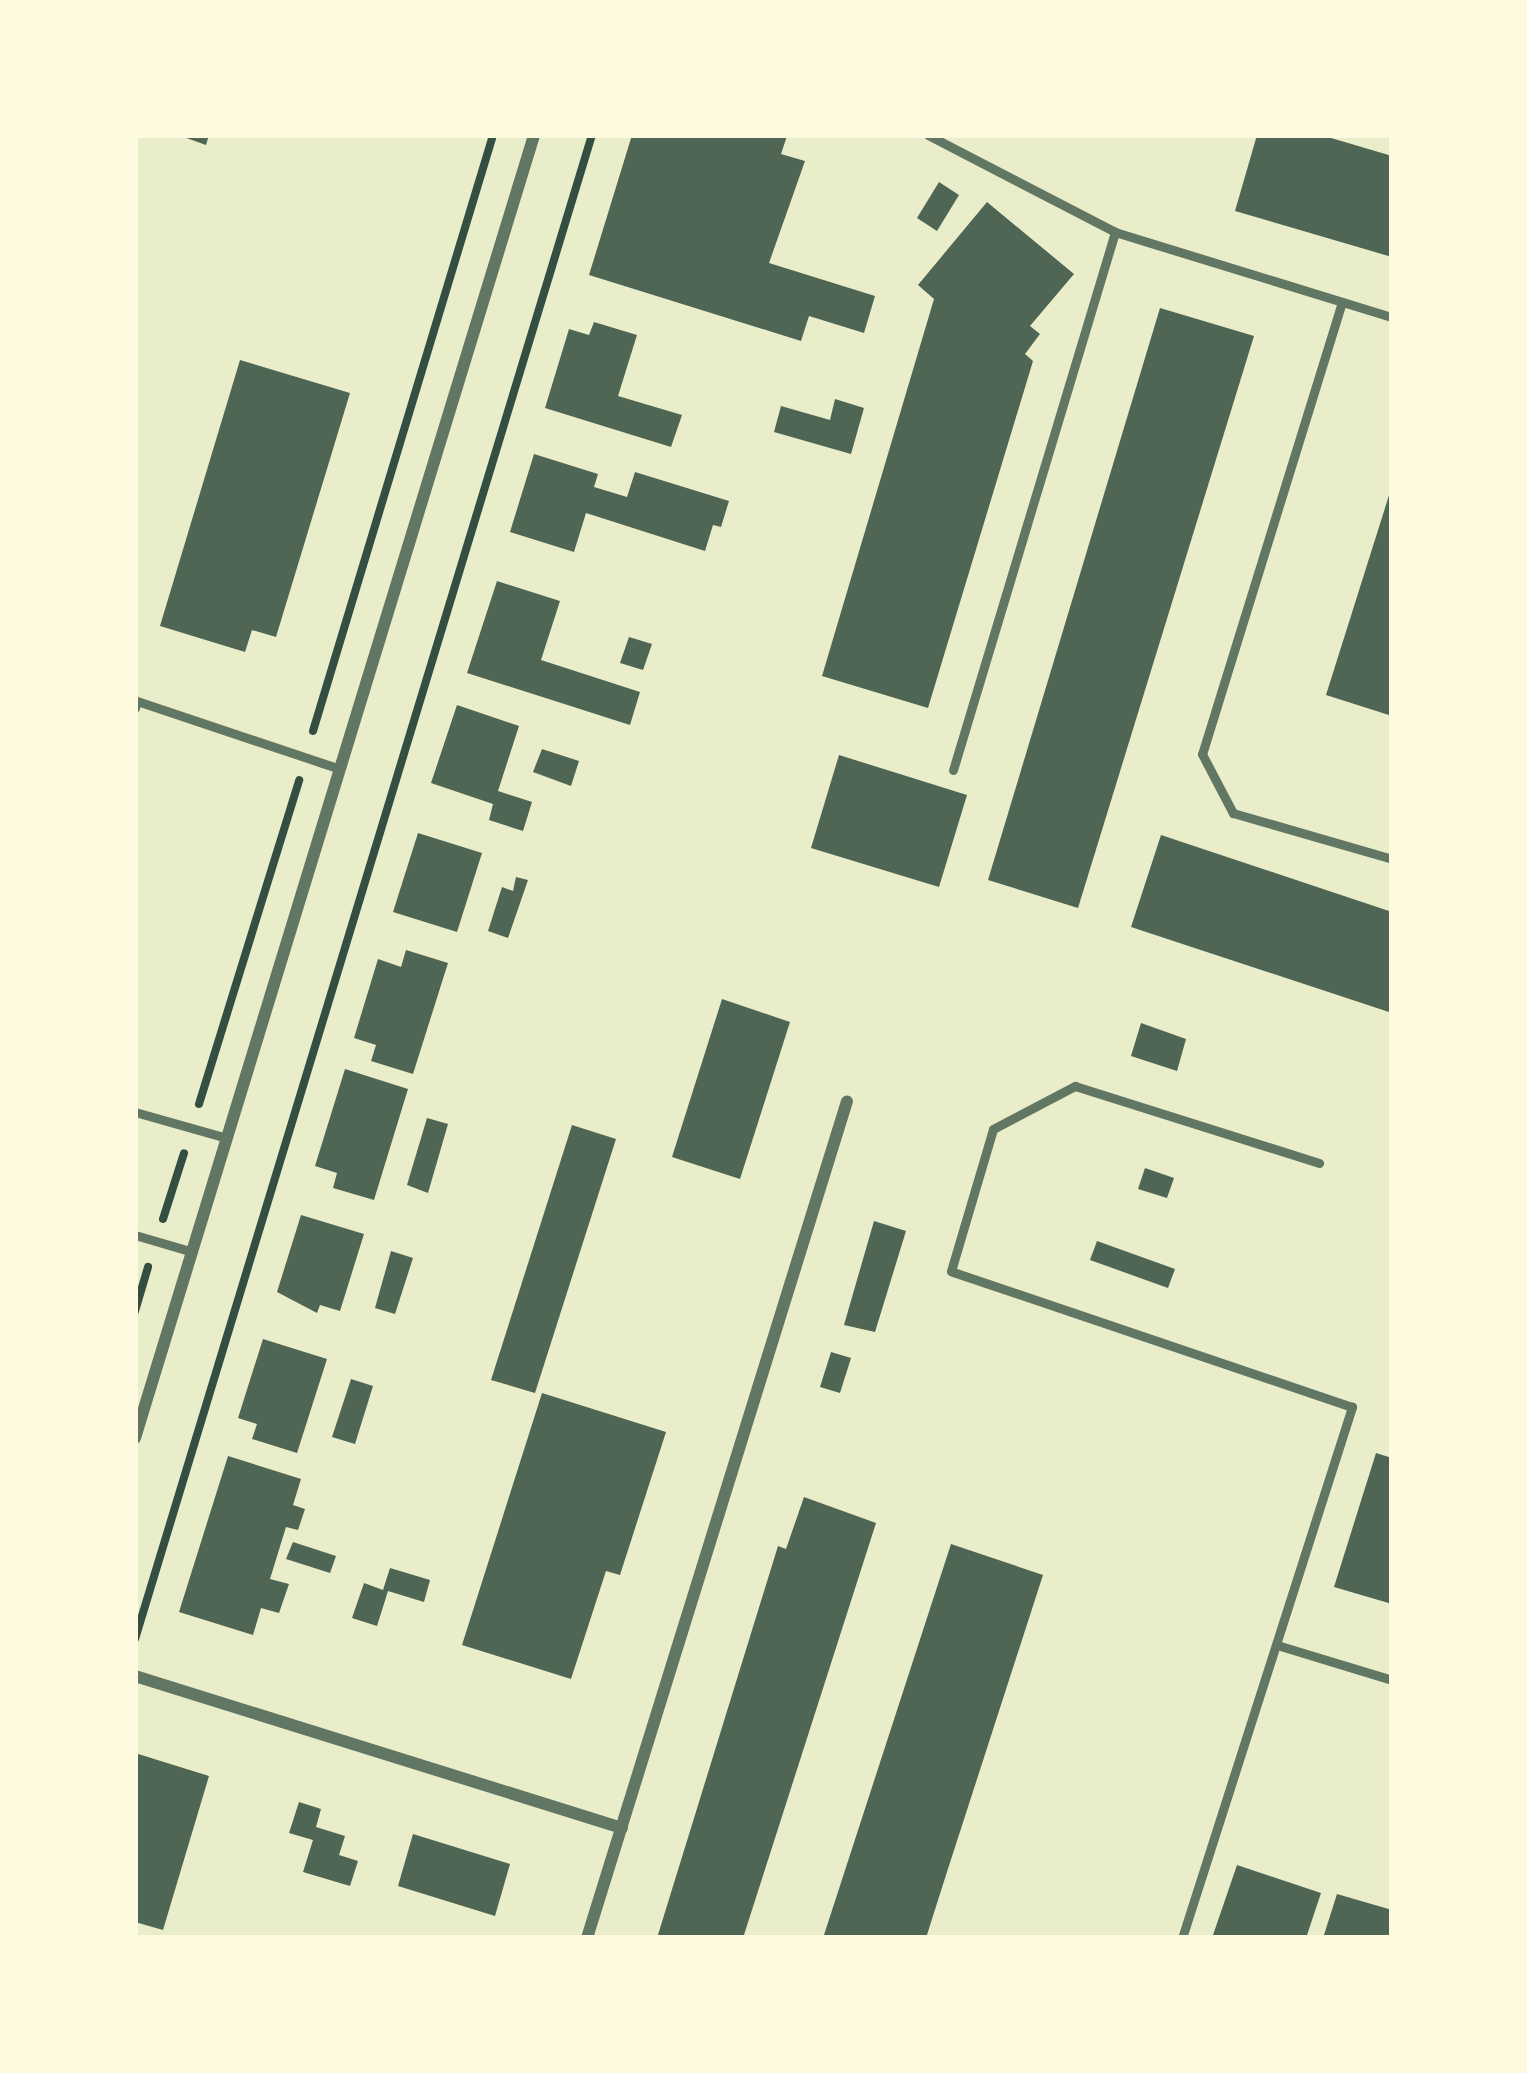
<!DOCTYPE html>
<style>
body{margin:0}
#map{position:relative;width:1527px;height:2073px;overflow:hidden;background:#e9edc9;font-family:Montserrat,sans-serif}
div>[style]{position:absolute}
.building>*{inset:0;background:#4f6655}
.path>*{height:8px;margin:-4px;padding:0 4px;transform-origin:4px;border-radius:4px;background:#344e41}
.service>*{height:9px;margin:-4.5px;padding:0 4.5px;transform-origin:4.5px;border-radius:4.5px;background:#617663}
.minor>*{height:12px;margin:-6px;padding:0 6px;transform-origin:6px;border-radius:6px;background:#617663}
span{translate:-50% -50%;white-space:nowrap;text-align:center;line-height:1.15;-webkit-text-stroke:10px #fefae0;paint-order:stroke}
.frame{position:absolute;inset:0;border:138px solid #fefae0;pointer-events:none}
</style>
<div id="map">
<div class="building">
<i style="clip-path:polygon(178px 135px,209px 135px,206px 145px)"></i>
<i style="clip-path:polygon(632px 135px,787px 136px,781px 154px,805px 161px,769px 263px,875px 296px,864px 333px,809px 316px,801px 341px,589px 275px)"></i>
<i style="clip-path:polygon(1257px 135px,1321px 135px,1392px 156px,1392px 257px,1235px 211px)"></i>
<i style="clip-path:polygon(939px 182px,959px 195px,937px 231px,917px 218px)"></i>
<i style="clip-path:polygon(987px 202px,1074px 274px,1030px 326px,1040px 334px,1025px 354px,1033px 361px,928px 708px,822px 676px,934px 299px,918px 285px)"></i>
<i style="clip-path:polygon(1160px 308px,1254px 336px,1078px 908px,988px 880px)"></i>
<i style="clip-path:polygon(594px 322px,637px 335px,618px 396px,682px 415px,671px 447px,545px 408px,569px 329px,589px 335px)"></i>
<i style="clip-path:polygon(240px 360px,350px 393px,276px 637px,252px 630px,245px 652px,160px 626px)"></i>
<i style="clip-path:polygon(835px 399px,864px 408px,851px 454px,774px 432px,781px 406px,830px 420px)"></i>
<i style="clip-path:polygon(534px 454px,598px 474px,594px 487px,627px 497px,635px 472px,729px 501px,721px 527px,713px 525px,705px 551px,586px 513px,574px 552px,510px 532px)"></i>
<i style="clip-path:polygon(1391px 489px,1392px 489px,1392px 716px,1326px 695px)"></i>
<i style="clip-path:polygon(497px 581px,560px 601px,541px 660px,640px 692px,630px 725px,467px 673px)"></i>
<i style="clip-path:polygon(629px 637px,652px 644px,643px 670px,620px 663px)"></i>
<i style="clip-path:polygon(457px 705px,519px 726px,498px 791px,532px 802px,523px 831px,489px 820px,493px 804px,431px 783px)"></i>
<i style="clip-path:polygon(542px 749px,579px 761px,571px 786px,533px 772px)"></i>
<i style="clip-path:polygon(839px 755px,967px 795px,939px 887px,811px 848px)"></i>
<i style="clip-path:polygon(418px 833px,482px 853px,457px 932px,393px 912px)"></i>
<i style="clip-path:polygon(1161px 835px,1392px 912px,1392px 1013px,1131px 927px)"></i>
<i style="clip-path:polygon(516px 877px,528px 880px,508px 938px,488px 931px,502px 887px,513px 891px)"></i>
<i style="clip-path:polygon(406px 950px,448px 963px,413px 1074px,371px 1061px,376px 1045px,354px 1038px,378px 959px,401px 967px)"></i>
<i style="clip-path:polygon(722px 999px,790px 1022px,740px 1179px,672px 1157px)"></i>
<i style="clip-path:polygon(1141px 1023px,1186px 1039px,1177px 1071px,1131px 1056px)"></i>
<i style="clip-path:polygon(345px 1069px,408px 1089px,374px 1200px,333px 1188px,337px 1173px,315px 1166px)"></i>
<i style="clip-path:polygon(427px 1118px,448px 1124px,428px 1193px,407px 1185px)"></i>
<i style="clip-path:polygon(572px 1125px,616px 1139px,535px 1393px,491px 1380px)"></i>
<i style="clip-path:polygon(1145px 1168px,1174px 1178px,1167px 1198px,1138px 1189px)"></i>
<i style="clip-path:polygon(301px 1215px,364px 1234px,340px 1311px,320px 1305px,317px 1313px,277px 1292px)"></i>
<i style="clip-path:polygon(874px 1221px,906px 1231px,875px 1332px,844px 1325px)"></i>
<i style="clip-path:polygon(1097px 1241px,1175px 1269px,1168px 1288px,1090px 1260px)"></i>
<i style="clip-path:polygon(391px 1251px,413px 1258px,395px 1314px,375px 1308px)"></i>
<i style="clip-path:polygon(263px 1339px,327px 1359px,297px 1453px,252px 1439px,257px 1424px,238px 1418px)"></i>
<i style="clip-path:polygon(831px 1352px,851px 1358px,840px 1393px,820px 1387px)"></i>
<i style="clip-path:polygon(351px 1379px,373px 1386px,355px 1444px,332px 1437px)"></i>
<i style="clip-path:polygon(542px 1393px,666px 1432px,620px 1575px,606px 1571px,571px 1679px,462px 1645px)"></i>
<i style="clip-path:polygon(1376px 1453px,1392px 1458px,1392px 1604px,1334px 1587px)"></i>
<i style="clip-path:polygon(228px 1456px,301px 1479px,293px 1505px,305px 1509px,298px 1530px,286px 1527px,270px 1579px,289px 1584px,279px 1613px,261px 1608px,253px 1635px,179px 1612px)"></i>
<i style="clip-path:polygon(804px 1497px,876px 1523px,743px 1938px,657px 1938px,778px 1546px,786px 1549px)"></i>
<i style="clip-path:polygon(293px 1542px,336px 1556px,330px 1573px,286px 1559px)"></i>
<i style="clip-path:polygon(951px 1544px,1043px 1575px,946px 1875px,926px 1938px,823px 1938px)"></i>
<i style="clip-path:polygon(390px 1568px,430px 1580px,424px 1602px,388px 1591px,377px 1626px,352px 1618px,364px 1583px,383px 1590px)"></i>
<i style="clip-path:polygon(135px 1753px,209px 1776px,163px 1930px,135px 1922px)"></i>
<i style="clip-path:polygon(299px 1802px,321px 1809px,316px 1827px,345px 1836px,339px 1855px,358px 1861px,350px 1886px,303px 1872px,313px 1840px,289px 1833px)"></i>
<i style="clip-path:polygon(413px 1834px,510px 1864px,495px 1916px,398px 1886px)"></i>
<i style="clip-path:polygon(1237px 1865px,1321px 1893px,1306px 1938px,1212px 1938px)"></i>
<i style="clip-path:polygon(1337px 1894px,1392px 1910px,1392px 1938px,1323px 1938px)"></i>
</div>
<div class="path">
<i style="left:313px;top:731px;width:623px;rotate:-73.19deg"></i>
<i style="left:199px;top:1104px;width:339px;rotate:-72.8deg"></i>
<i style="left:163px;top:1219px;width:69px;rotate:-72.3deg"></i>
<i style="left:135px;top:1311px;width:46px;rotate:-73.5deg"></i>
<i style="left:135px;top:1639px;width:1572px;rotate:-73.1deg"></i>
</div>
<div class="service">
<i style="left:928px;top:135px;width:211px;rotate:27.4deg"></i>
<i style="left:1115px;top:232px;width:290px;rotate:17.1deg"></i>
<i style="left:1342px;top:302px;width:473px;rotate:107.2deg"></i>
<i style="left:1202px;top:754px;width:67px;rotate:62.3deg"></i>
<i style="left:1233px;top:813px;width:166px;rotate:16.1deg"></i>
<i style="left:135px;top:708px;width:7px;rotate:-74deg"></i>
<i style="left:137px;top:701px;width:214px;rotate:18.5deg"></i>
<i style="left:953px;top:770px;width:562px;rotate:-73.24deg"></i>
<i style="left:135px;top:1112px;width:96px;rotate:15.8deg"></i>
<i style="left:135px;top:1235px;width:60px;rotate:16.3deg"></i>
<i style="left:1277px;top:1645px;width:120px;rotate:16.9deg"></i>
<i style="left:1182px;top:1938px;width:558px;rotate:-72.25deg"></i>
<i style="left:1352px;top:1407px;width:423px;rotate:-161.3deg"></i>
<i style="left:951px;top:1271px;width:148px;rotate:-73.5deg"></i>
<i style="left:993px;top:1129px;width:93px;rotate:-27.7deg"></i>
<i style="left:1075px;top:1086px;width:256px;rotate:17.5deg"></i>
</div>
<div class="minor">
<i style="left:135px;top:1438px;width:1363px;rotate:-72.97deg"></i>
<i style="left:135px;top:1676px;width:510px;rotate:17.33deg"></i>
<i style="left:587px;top:1938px;width:876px;rotate:-72.74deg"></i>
</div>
<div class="frame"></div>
</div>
